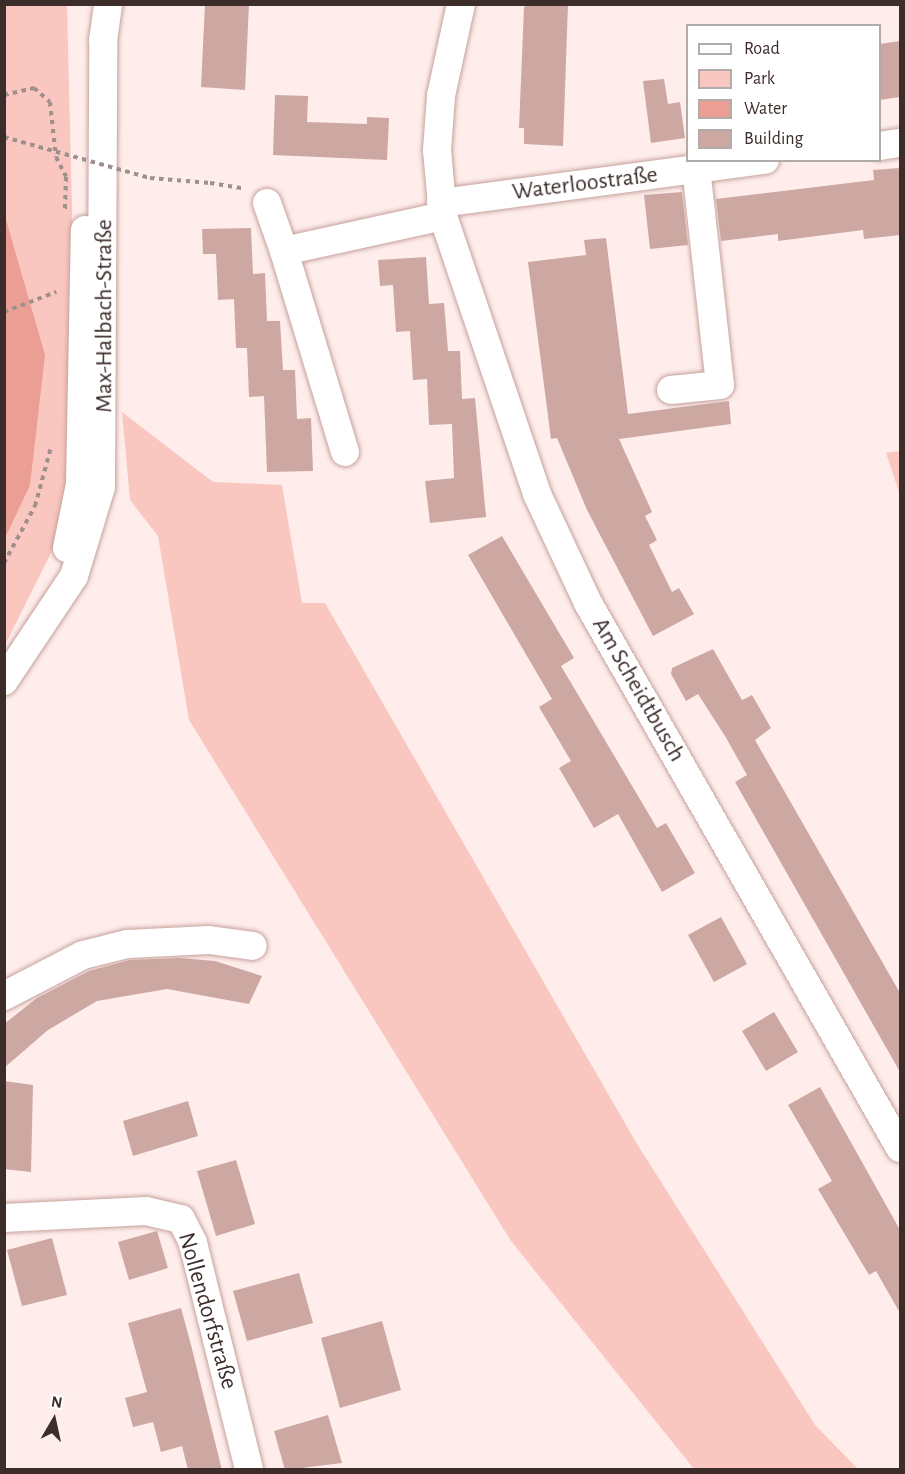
<!DOCTYPE html>
<meta charset="utf-8">
<style>
body{margin:0}
#map{position:relative;width:905px;height:1474px;overflow:hidden;background:#feedeb;font-family:"Alegreya Sans",sans-serif}
div>[style]{position:absolute}
.green>*{inset:0;background:#f9c7bf}
.water>*{inset:0;background:#eb9e93}
.building>*{inset:0;background:#cda8a2}
.path>*{height:4px;margin-top:-2px;transform-origin:0;background:repeating-linear-gradient(90deg,#9f8f8d 0 4.5px,transparent 0 9px)}
.roads{filter:drop-shadow(0 0 2px #c6a19b) drop-shadow(0 0 2px #c6a19b)}
.minor>*{height:28px;margin:-14px;padding:0 14px;transform-origin:14px;border-radius:14px;background:#fff}
.path-bridge>*{height:4px;margin-top:-2px;transform-origin:0;background:repeating-linear-gradient(90deg,#9f8f8d 0 4.5px,transparent 0 9px)}
span{translate:-50% -50%;white-space:nowrap;text-align:center;line-height:1.15;-webkit-text-stroke:6px #fff;paint-order:stroke}
.street-label{font-size:24px;color:#3c2d2b}
.frame{position:absolute;inset:0;border:6px solid #3c2d2b;pointer-events:none}
.legend{position:absolute;left:686px;top:24px;width:195px;height:138px;box-sizing:border-box;background:#fff;border:2px solid #b1abaa;margin:0;padding:8px 10px;list-style:none;font-size:18px;color:#3c2d2b}
.legend li{display:flex;align-items:center;gap:12px;height:30px}
.legend b{width:30px;border:2px solid #b1abaa}
.north{position:absolute;left:24px;top:1390px;width:60px;height:60px;-webkit-text-stroke:4px #fff;paint-order:stroke;rotate:9deg;font-size:16px;font-weight:700;line-height:24px;text-align:center;color:#3c2d2b}
.north::after{content:'';display:block;margin:auto;width:21px;height:27px;background:#3c2d2b;clip-path:polygon(50% 0,100% 100%,50% 72%,0 100%)}
</style>
<div id="map">
<div class="green">
<i style="clip-path:polygon(5px 5px,67px 5px,79px 497px,5px 645px)"></i>
<i style="clip-path:polygon(122px 412px,213px 482px,282px 485px,302px 603px,325px 603px,637px 1144px,815px 1425px,858px 1469px,694px 1469px,511px 1241px,189px 720px,158px 536px,130px 500px)"></i>
<i style="clip-path:polygon(900px 451px,900px 495px,886px 453px)"></i>
</div>
<div class="water">
<i style="clip-path:polygon(5px 216px,45px 355px,30px 485px,5px 538px)"></i>
</div>
<div class="building">
<i style="clip-path:polygon(205px 4px,249px 4px,245px 90px,201px 87px)"></i>
<i style="clip-path:polygon(529px 4px,568px 4px,563px 146px,524px 144px,524px 128px,519px 128px,524px 7px)"></i>
<i style="clip-path:polygon(900px 41px,900px 97px,879px 100px,879px 44px)"></i>
<i style="clip-path:polygon(664px 79px,668px 104px,680px 102px,685px 138px,651px 143px,643px 81px)"></i>
<i style="clip-path:polygon(275px 95px,308px 96px,307px 122px,367px 124px,367px 117px,389px 118px,387px 160px,273px 155px)"></i>
<i style="clip-path:polygon(900px 168px,900px 235px,864px 239px,863px 230px,778px 241px,778px 234px,721px 241px,716px 199px,874px 180px,873px 170px)"></i>
<i style="clip-path:polygon(682px 192px,688px 245px,650px 249px,644px 195px)"></i>
<i style="clip-path:polygon(251px 228px,253px 274px,265px 273px,267px 321px,280px 321px,283px 370px,295px 370px,297px 419px,311px 418px,313px 471px,267px 472px,264px 396px,249px 397px,247px 348px,236px 348px,234px 299px,218px 300px,216px 254px,203px 254px,202px 229px)"></i>
<i style="clip-path:polygon(606px 238px,628px 414px,729px 401px,731px 424px,619px 439px,652px 512px,645px 516px,657px 540px,649px 545px,672px 592px,679px 588px,694px 614px,653px 636px,587px 510px,557px 438px,551px 439px,528px 262px,586px 255px,584px 240px)"></i>
<i style="clip-path:polygon(426px 257px,429px 304px,444px 303px,448px 351px,460px 351px,462px 399px,475px 398px,486px 517px,430px 523px,425px 481px,454px 478px,452px 424px,429px 425px,427px 379px,413px 380px,410px 331px,396px 332px,393px 285px,380px 286px,378px 260px)"></i>
<i style="clip-path:polygon(502px 536px,574px 658px,561px 666px,657px 828px,666px 823px,695px 873px,662px 892px,618px 814px,594px 828px,559px 768px,571px 761px,539px 707px,552px 699px,468px 555px)"></i>
<i style="clip-path:polygon(713px 649px,742px 700px,752px 695px,771px 728px,755px 740px,900px 993px,900px 1072px,735px 782px,747px 775px,725px 736px,698px 694px,686px 701px,671px 674px,672px 668px)"></i>
<i style="clip-path:polygon(721px 917px,747px 964px,714px 982px,688px 935px)"></i>
<i style="clip-path:polygon(180px 958px,215px 961px,262px 976px,249px 1004px,167px 989px,97px 1001px,48px 1030px,4px 1068px,4px 1024px,37px 998px,89px 971px,130px 960px)"></i>
<i style="clip-path:polygon(774px 1012px,798px 1052px,766px 1071px,742px 1031px)"></i>
<i style="clip-path:polygon(4px 1081px,33px 1085px,31px 1172px,4px 1169px)"></i>
<i style="clip-path:polygon(820px 1087px,900px 1230px,900px 1313px,876px 1271px,869px 1275px,818px 1189px,832px 1181px,788px 1105px)"></i>
<i style="clip-path:polygon(188px 1101px,198px 1136px,133px 1156px,123px 1121px)"></i>
<i style="clip-path:polygon(236px 1160px,255px 1224px,216px 1236px,197px 1171px)"></i>
<i style="clip-path:polygon(157px 1231px,168px 1268px,129px 1280px,118px 1242px)"></i>
<i style="clip-path:polygon(52px 1238px,67px 1295px,22px 1306px,7px 1250px)"></i>
<i style="clip-path:polygon(299px 1273px,313px 1323px,247px 1341px,233px 1291px)"></i>
<i style="clip-path:polygon(181px 1308px,191px 1345px,222px 1470px,188px 1470px,182px 1446px,161px 1452px,153px 1422px,133px 1427px,125px 1398px,147px 1392px,128px 1323px)"></i>
<i style="clip-path:polygon(382px 1321px,401px 1390px,340px 1408px,321px 1338px)"></i>
<i style="clip-path:polygon(328px 1415px,342px 1463px,285px 1470px,274px 1431px)"></i>
</div>
<div class="path">
<i style="left:4px;top:95px;width:31px;rotate:-13deg"></i>
<i style="left:34px;top:88px;width:21px;rotate:41deg"></i>
<i style="left:50px;top:102px;width:55px;rotate:83.8deg"></i>
<i style="left:56px;top:157px;width:22px;rotate:63deg"></i>
<i style="left:66px;top:177px;width:33px;rotate:92deg"></i>
<i style="left:210px;top:183px;width:33px;rotate:9deg"></i>
<i style="left:4px;top:312px;width:56px;rotate:-21deg"></i>
<i style="left:4px;top:563px;width:65px;rotate:-61.5deg"></i>
<i style="left:35px;top:506px;width:61px;rotate:-74.8deg"></i>
</div>
<div class="roads">
<div class="minor">
<i style="left:461px;top:4px;width:94px;rotate:102.3deg"></i>
<i style="left:441px;top:96px;width:54px;rotate:94.2deg"></i>
<i style="left:437px;top:150px;width:66px;rotate:84.8deg"></i>
<i style="left:443px;top:216px;width:293px;rotate:71.3deg"></i>
<i style="left:537px;top:494px;width:120px;rotate:64.9deg"></i>
<i style="left:588px;top:603px;width:628px;rotate:60.21deg"></i>
<i style="left:880px;top:146px;width:20px;rotate:-9deg"></i>
<i style="left:267px;top:203px;width:51px;rotate:70.5deg"></i>
<i style="left:441px;top:203px;width:327px;rotate:-7.6deg"></i>
<i style="left:671px;top:390px;width:49px;rotate:-5.8deg"></i>
<i style="left:720px;top:385px;width:217px;rotate:-96.3deg"></i>
<i style="left:345px;top:452px;width:210px;rotate:-106.9deg"></i>
<i style="left:284px;top:251px;width:163px;rotate:-12.4deg"></i>
<i style="left:67px;top:548px;width:65px;rotate:-78.5deg"></i>
<i style="left:80px;top:484px;width:254px;rotate:-88.9deg"></i>
<i style="left:4px;top:681px;width:126px;rotate:-56.3deg"></i>
<i style="left:74px;top:576px;width:93px;rotate:-73.1deg"></i>
<i style="left:101px;top:487px;width:446px;rotate:-89.7deg"></i>
<i style="left:103px;top:41px;width:37px;rotate:-82deg"></i>
<i style="left:4px;top:996px;width:89px;rotate:-27.4deg"></i>
<i style="left:83px;top:955px;width:45px;rotate:-14deg"></i>
<i style="left:127px;top:944px;width:82px;rotate:-2.8deg"></i>
<i style="left:209px;top:940px;width:44px;rotate:7.8deg"></i>
<i style="left:4px;top:1218px;width:142px;rotate:-2.8deg"></i>
<i style="left:146px;top:1211px;width:36px;rotate:13deg"></i>
<i style="left:181px;top:1219px;width:27px;rotate:63deg"></i>
<i style="left:193px;top:1243px;width:234px;rotate:76.1deg"></i>
</div>
</div>
<div class="path-bridge">
<i style="left:4px;top:137px;width:152px;rotate:15.7deg"></i>
<i style="left:150px;top:178px;width:60px;rotate:4.8deg"></i>
</div>
<div class="street-label">
<span style="left:585px;top:184px;rotate:-7deg">Waterloostraße</span>
<span style="left:105px;top:316px;rotate:-90deg">Max-Halbach-Straße</span>
<span style="left:638px;top:690px;rotate:60deg">Am Scheidtbusch</span>
<span style="left:207px;top:1311px;rotate:74deg">Nollendorfstraße</span>
</div>
<div class="frame"></div>
<ul class="legend">
<li><b style="height:8px;background:#fff"></b>Road</li>
<li><b style="height:16px;background:#f9c7bf"></b>Park</li>
<li><b style="height:16px;background:#eb9e93"></b>Water</li>
<li><b style="height:16px;background:#cda8a2"></b>Building</li>
</ul>
<div class="north">N</div>
</div>
